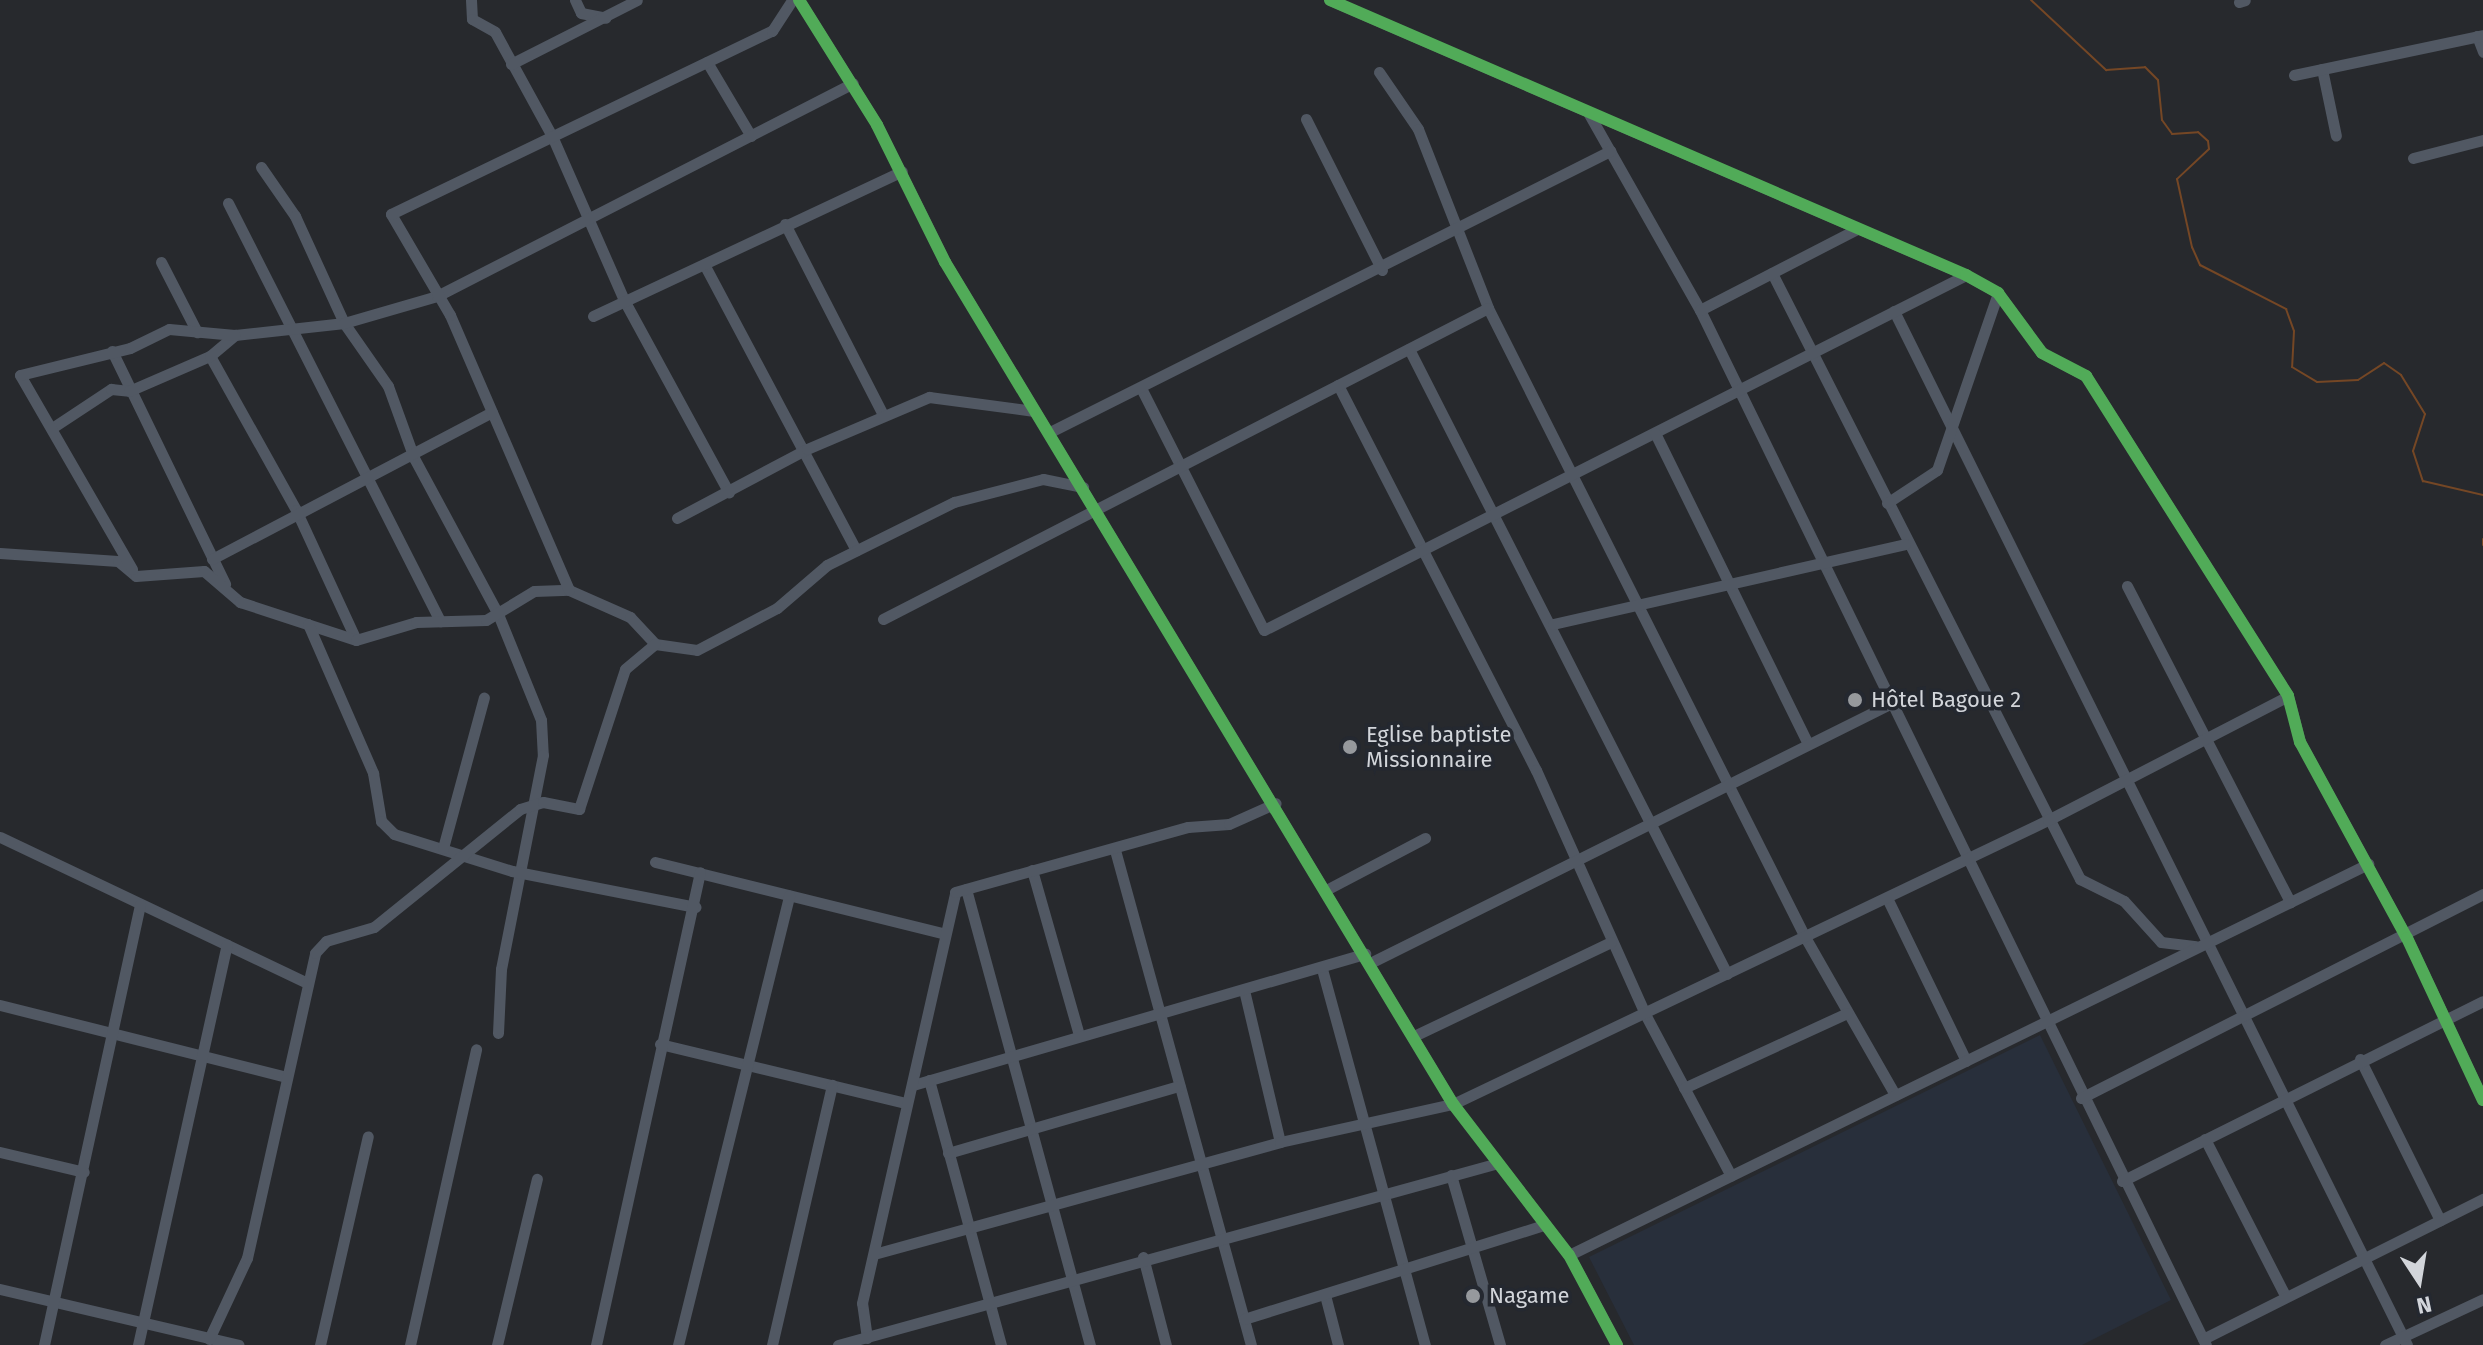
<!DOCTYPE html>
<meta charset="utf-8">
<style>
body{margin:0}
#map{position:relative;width:2483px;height:1345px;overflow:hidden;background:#27292d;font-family:"Fira Sans",sans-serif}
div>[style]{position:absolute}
.built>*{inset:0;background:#282f3b}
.stream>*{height:2px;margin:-1px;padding:0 1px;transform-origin:1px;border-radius:1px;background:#754725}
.minor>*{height:11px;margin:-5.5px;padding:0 5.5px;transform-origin:5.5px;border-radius:5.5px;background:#515863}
.cycleway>*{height:12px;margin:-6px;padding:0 6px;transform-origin:6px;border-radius:6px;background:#51ab58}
.dots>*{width:22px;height:22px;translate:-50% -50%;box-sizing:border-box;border:4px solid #242830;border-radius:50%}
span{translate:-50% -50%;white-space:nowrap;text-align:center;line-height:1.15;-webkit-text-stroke:7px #242830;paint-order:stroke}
.poi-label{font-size:22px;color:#d2d5da}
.left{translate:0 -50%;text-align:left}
.north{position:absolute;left:2379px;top:1241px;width:80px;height:80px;-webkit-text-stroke:6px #242830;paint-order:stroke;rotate:168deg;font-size:22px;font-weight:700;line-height:32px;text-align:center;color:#d2d5da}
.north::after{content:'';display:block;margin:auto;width:28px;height:36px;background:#d2d5da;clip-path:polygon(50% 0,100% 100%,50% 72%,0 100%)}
</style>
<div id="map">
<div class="built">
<i style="clip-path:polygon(2040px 1035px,2171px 1300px,2082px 1345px,1634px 1345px,1589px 1257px)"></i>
</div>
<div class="stream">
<i style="left:2031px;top:0;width:103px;rotate:43deg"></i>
<i style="left:2106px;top:70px;width:39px;rotate:-4deg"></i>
<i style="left:2145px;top:67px;width:18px;rotate:45deg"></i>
<i style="left:2158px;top:80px;width:40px;rotate:84.3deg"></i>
<i style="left:2162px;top:120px;width:17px;rotate:54deg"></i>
<i style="left:2172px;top:134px;width:26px;rotate:-4deg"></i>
<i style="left:2198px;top:132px;width:13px;rotate:42deg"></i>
<i style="left:2208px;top:141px;width:8px;rotate:83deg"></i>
<i style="left:2209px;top:149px;width:44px;rotate:136.8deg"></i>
<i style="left:2177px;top:179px;width:70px;rotate:77.6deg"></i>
<i style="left:2192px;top:247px;width:20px;rotate:66deg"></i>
<i style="left:2200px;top:265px;width:97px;rotate:27.1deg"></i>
<i style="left:2286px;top:309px;width:23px;rotate:70deg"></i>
<i style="left:2294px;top:331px;width:36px;rotate:93deg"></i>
<i style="left:2292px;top:367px;width:29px;rotate:31deg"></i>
<i style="left:2317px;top:382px;width:41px;rotate:-2.8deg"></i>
<i style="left:2358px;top:380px;width:31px;rotate:-33deg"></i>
<i style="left:2384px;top:363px;width:21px;rotate:35deg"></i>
<i style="left:2401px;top:375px;width:46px;rotate:58.4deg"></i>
<i style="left:2425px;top:414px;width:39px;rotate:108deg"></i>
<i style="left:2413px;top:451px;width:32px;rotate:72deg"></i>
<i style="left:2423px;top:481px;width:62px;rotate:13.1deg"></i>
<i style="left:2483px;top:539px;width:6px;rotate:90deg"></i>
</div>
<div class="minor">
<i style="left:471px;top:0;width:19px;rotate:87deg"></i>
<i style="left:472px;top:19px;width:26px;rotate:29deg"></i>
<i style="left:495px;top:32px;width:119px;rotate:61.3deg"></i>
<i style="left:552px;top:136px;width:181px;rotate:66.3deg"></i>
<i style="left:625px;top:302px;width:217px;rotate:61.4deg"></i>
<i style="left:575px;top:0;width:14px;rotate:65deg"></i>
<i style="left:581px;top:13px;width:25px;rotate:11deg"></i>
<i style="left:799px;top:0;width:147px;rotate:58deg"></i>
<i style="left:877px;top:125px;width:153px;rotate:63.6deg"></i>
<i style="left:945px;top:262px;width:983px;rotate:58.9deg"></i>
<i style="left:1453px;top:1104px;width:190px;rotate:52.5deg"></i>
<i style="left:1569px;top:1255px;width:102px;rotate:61.9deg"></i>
<i style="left:1330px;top:0;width:693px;rotate:23.38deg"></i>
<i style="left:1966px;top:275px;width:37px;rotate:29deg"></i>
<i style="left:1998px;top:293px;width:74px;rotate:53.7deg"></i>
<i style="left:2042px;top:353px;width:50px;rotate:27.6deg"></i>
<i style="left:2086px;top:376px;width:378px;rotate:57.7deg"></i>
<i style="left:2288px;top:696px;width:48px;rotate:75.4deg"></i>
<i style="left:2300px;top:742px;width:223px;rotate:61.4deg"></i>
<i style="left:2407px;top:938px;width:179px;rotate:64.9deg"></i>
<i style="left:2239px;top:2px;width:6px;rotate:-18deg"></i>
<i style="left:2477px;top:36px;width:17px;rotate:69deg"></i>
<i style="left:707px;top:62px;width:86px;rotate:59.3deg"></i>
<i style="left:511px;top:64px;width:141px;rotate:-26.9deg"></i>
<i style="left:2322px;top:69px;width:68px;rotate:78.2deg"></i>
<i style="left:1379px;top:72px;width:69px;rotate:55.6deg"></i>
<i style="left:1418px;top:129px;width:192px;rotate:68.6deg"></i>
<i style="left:1488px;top:308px;width:704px;rotate:63.25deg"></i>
<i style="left:1805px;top:937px;width:182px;rotate:60.3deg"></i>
<i style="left:2294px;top:75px;width:193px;rotate:-11.9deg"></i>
<i style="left:1589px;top:114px;width:225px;rotate:60.5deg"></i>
<i style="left:1700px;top:310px;width:1152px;rotate:63.95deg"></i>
<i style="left:1306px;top:119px;width:169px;rotate:63.3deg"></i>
<i style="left:2413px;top:158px;width:72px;rotate:-14.4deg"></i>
<i style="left:261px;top:167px;width:60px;rotate:55.2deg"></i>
<i style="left:295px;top:216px;width:118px;rotate:65.4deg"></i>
<i style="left:344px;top:323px;width:77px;rotate:55.1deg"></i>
<i style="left:388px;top:386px;width:77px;rotate:70.1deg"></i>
<i style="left:414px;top:458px;width:177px;rotate:61.7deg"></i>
<i style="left:498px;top:614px;width:114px;rotate:67.9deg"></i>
<i style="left:541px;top:720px;width:35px;rotate:87deg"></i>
<i style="left:543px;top:755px;width:218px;rotate:101.1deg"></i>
<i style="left:501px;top:969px;width:64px;rotate:92.7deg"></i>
<i style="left:228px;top:203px;width:469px;rotate:63.1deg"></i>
<i style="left:785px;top:224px;width:215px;rotate:62.8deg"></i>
<i style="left:161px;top:262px;width:79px;rotate:62.8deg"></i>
<i style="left:705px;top:266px;width:322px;rotate:62deg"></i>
<i style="left:1772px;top:273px;width:680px;rotate:63.06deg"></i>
<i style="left:2080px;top:879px;width:49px;rotate:26.6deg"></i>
<i style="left:2124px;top:901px;width:55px;rotate:47.9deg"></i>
<i style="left:2161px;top:942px;width:35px;rotate:7deg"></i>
<i style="left:1700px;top:310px;width:177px;rotate:-27.3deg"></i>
<i style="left:1894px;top:311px;width:1154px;rotate:63.61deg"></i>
<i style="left:593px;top:316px;width:341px;rotate:-25.1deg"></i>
<i style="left:1409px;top:349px;width:701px;rotate:63.03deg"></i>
<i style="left:112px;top:351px;width:259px;rotate:64.1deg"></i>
<i style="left:210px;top:356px;width:176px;rotate:60.8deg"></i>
<i style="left:296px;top:510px;width:143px;rotate:65.2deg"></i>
<i style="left:1338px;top:385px;width:433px;rotate:62.8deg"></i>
<i style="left:1536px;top:770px;width:267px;rotate:65.9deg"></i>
<i style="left:1645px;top:1014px;width:183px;rotate:62deg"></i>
<i style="left:1141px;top:388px;width:271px;rotate:63.1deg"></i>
<i style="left:1264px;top:630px;width:787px;rotate:-26.83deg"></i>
<i style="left:52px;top:428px;width:71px;rotate:-33.5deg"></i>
<i style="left:111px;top:389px;width:18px;rotate:6deg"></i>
<i style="left:129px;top:391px;width:88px;rotate:-23.4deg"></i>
<i style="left:210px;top:356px;width:33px;rotate:-40deg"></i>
<i style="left:235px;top:335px;width:110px;rotate:-6.3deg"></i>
<i style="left:344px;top:323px;width:97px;rotate:-16.2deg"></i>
<i style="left:437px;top:296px;width:467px;rotate:-27.1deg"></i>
<i style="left:1050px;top:432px;width:627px;rotate:-26.65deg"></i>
<i style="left:1655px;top:433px;width:344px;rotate:63.8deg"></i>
<i style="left:1887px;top:503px;width:60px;rotate:-33.4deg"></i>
<i style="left:1937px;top:470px;width:187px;rotate:-71deg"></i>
<i style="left:677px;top:518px;width:147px;rotate:-28deg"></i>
<i style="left:807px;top:449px;width:133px;rotate:-23.1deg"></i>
<i style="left:929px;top:397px;width:106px;rotate:7.6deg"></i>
<i style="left:0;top:553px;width:118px;rotate:3.9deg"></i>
<i style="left:118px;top:561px;width:23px;rotate:40deg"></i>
<i style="left:136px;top:576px;width:68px;rotate:-4.2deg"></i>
<i style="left:204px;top:571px;width:48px;rotate:40.7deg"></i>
<i style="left:240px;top:602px;width:122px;rotate:18.1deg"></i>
<i style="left:356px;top:640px;width:63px;rotate:-16.7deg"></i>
<i style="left:416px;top:622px;width:70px;rotate:-1.6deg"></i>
<i style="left:486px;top:620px;width:56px;rotate:-31.1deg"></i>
<i style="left:534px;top:591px;width:35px;rotate:-2deg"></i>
<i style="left:569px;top:590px;width:67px;rotate:23.9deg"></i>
<i style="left:630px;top:617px;width:37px;rotate:47deg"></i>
<i style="left:655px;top:644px;width:42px;rotate:8.1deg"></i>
<i style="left:697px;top:650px;width:90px;rotate:-27.7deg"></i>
<i style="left:777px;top:608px;width:66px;rotate:-40.7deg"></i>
<i style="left:827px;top:565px;width:142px;rotate:-26.4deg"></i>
<i style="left:954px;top:502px;width:92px;rotate:-14.5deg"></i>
<i style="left:1043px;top:479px;width:41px;rotate:11.3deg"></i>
<i style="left:212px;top:559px;width:316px;rotate:-27.7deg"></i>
<i style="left:132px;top:569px;width:224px;rotate:-120deg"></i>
<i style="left:20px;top:375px;width:113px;rotate:-13.8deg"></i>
<i style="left:130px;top:348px;width:43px;rotate:-26deg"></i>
<i style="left:169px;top:329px;width:66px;rotate:5.2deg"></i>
<i style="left:2127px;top:586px;width:356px;rotate:62.7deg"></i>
<i style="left:569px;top:590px;width:300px;rotate:-113.4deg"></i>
<i style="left:450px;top:315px;width:117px;rotate:-120.3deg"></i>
<i style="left:391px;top:214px;width:423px;rotate:-25.7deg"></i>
<i style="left:772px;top:31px;width:37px;rotate:-57deg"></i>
<i style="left:883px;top:619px;width:680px;rotate:-27.21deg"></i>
<i style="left:308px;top:624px;width:163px;rotate:66.4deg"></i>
<i style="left:373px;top:773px;width:49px;rotate:80.5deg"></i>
<i style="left:381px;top:821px;width:18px;rotate:45deg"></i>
<i style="left:394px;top:834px;width:124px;rotate:17.4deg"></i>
<i style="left:512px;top:871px;width:187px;rotate:11.1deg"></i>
<i style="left:1553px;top:624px;width:361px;rotate:-12.8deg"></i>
<i style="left:0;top:837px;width:339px;rotate:25.4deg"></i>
<i style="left:443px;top:848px;width:156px;rotate:-74.8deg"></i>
<i style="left:1115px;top:850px;width:513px;rotate:74.64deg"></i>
<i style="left:655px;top:862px;width:295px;rotate:13.9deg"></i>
<i style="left:1032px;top:870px;width:172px;rotate:74.1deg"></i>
<i style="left:966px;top:889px;width:473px;rotate:74.8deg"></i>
<i style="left:1326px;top:890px;width:112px;rotate:-27.7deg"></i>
<i style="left:1887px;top:898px;width:181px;rotate:64.1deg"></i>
<i style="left:1370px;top:963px;width:581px;rotate:-26.48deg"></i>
<i style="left:1322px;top:969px;width:390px;rotate:74.7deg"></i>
<i style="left:1244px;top:990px;width:156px;rotate:76.7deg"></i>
<i style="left:0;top:1005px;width:295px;rotate:14.1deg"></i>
<i style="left:1416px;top:1035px;width:216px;rotate:-25.5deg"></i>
<i style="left:660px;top:1044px;width:253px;rotate:13.5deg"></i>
<i style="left:2360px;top:1059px;width:180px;rotate:63.6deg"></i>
<i style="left:929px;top:1080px;width:275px;rotate:74.8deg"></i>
<i style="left:913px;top:1085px;width:471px;rotate:-16.2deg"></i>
<i style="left:1684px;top:1088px;width:179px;rotate:-24.7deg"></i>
<i style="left:2081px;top:1098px;width:451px;rotate:-26.9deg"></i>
<i style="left:2205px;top:1139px;width:175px;rotate:62.9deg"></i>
<i style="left:0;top:1152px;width:86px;rotate:13.4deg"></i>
<i style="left:948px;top:1153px;width:241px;rotate:-16.2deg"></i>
<i style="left:1451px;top:1175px;width:177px;rotate:73.9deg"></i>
<i style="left:2122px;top:1181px;width:403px;rotate:-26.5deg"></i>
<i style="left:874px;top:1254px;width:421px;rotate:-15.4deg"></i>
<i style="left:1280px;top:1142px;width:177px;rotate:-12.4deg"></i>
<i style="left:1453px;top:1104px;width:659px;rotate:-25.52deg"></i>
<i style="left:2048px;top:820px;width:270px;rotate:-27.3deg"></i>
<i style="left:1569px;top:1255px;width:890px;rotate:-26.08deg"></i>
<i style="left:1143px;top:1257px;width:91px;rotate:75.4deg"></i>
<i style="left:0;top:1289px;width:245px;rotate:13.2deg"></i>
<i style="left:1325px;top:1295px;width:52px;rotate:75.4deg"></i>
<i style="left:1244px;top:1319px;width:314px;rotate:-17.4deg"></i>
<i style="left:867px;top:1338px;width:35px;rotate:-98deg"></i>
<i style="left:862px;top:1303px;width:421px;rotate:-77.2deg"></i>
<i style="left:955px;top:892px;width:242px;rotate:-15.6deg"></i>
<i style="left:1188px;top:827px;width:41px;rotate:-4.2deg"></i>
<i style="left:1229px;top:824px;width:51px;rotate:-24.1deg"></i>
<i style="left:209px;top:1339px;width:89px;rotate:-64.9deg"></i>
<i style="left:247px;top:1258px;width:312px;rotate:-77.4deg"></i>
<i style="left:315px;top:953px;width:16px;rotate:-47deg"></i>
<i style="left:326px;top:941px;width:50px;rotate:-16.3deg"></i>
<i style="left:374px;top:927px;width:188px;rotate:-38.9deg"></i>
<i style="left:520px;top:809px;width:24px;rotate:-17deg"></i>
<i style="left:543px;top:802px;width:37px;rotate:11deg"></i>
<i style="left:579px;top:809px;width:147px;rotate:-71.8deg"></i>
<i style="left:625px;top:669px;width:39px;rotate:-40deg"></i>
<i style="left:2203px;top:1339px;width:313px;rotate:-26.6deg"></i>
<i style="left:44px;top:1345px;width:451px;rotate:-77.7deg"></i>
<i style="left:138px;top:1345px;width:410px;rotate:-77.5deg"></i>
<i style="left:320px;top:1345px;width:214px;rotate:-77.1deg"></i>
<i style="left:410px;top:1345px;width:303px;rotate:-77.4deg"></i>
<i style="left:497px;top:1345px;width:171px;rotate:-76.5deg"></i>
<i style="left:596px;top:1345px;width:484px;rotate:-77.6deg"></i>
<i style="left:678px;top:1345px;width:463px;rotate:-76.1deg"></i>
<i style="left:772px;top:1345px;width:267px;rotate:-77deg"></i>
<i style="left:838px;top:1345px;width:681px;rotate:-15.42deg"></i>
<i style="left:2385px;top:1345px;width:108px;rotate:-25.1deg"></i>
</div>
<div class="cycleway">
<i style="left:799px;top:0;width:147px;rotate:58deg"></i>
<i style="left:877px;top:125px;width:153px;rotate:63.6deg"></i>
<i style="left:945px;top:262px;width:983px;rotate:58.9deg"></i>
<i style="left:1453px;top:1104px;width:190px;rotate:52.5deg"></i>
<i style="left:1569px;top:1255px;width:102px;rotate:61.9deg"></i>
<i style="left:1330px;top:0;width:693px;rotate:23.38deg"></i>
<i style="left:1966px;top:275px;width:37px;rotate:29deg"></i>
<i style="left:1998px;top:293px;width:74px;rotate:53.7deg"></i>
<i style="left:2042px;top:353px;width:50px;rotate:27.6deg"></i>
<i style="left:2086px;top:376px;width:378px;rotate:57.7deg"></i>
<i style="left:2288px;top:696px;width:48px;rotate:75.4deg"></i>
<i style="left:2300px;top:742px;width:223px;rotate:61.4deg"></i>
<i style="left:2407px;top:938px;width:179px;rotate:64.9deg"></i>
</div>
<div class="dots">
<i style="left:1855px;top:700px;background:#96999d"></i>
<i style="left:1350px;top:747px;background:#96999d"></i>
<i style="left:1473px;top:1296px;background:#96999d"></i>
</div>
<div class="poi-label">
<span class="left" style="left:1871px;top:700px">Hôtel Bagoue 2</span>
<span class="left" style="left:1366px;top:747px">Eglise baptiste<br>Missionnaire</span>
<span class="left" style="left:1489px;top:1296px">Nagame</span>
</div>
<div class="north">N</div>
</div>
